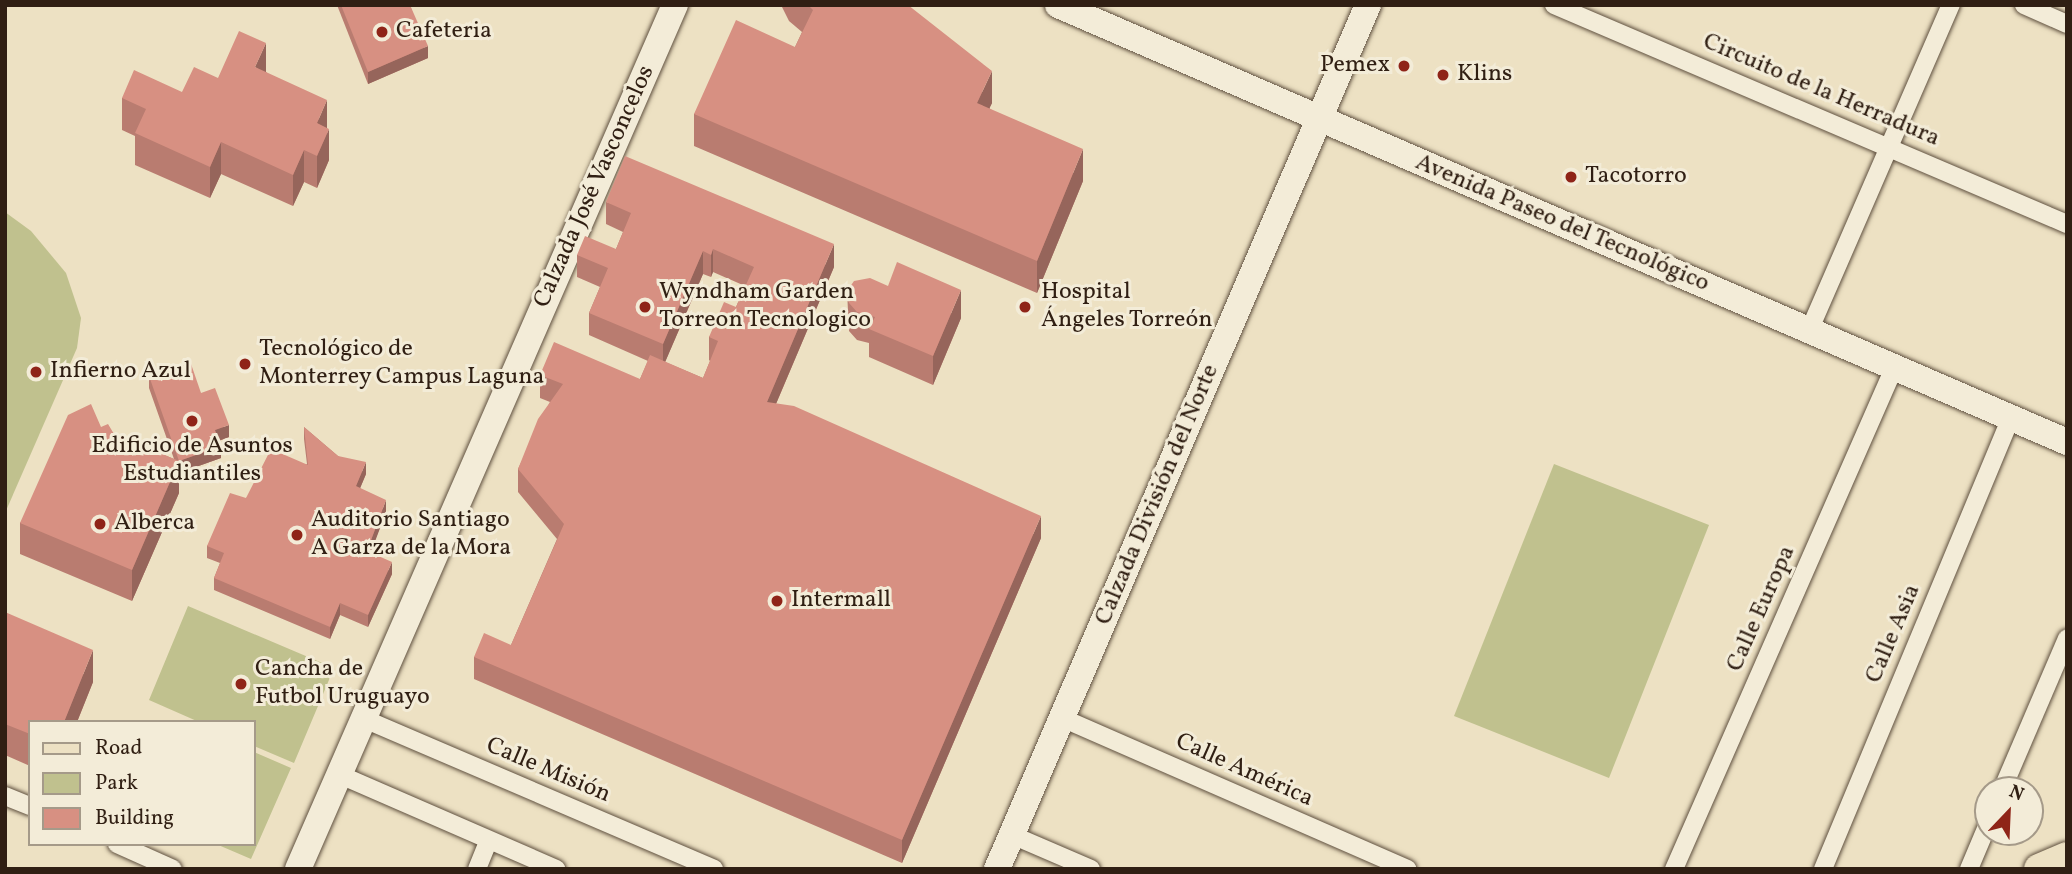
<!DOCTYPE html>
<meta charset="utf-8">
<style>
body{margin:0}
#map{position:relative;width:2072px;height:874px;overflow:hidden;background:#ede1c3;font-family:Vollkorn,serif}
div>[style]{position:absolute}
.green>*{inset:0;background:#c0c18e}
.roads{filter:drop-shadow(0 0 2px #5f503f) drop-shadow(0 0 2px #5f503f)}
.street>*{height:18px;margin:-9px;padding:0 9px;transform-origin:9px;border-radius:9px;background:#f3ecd8}
.secondary>*{height:26px;margin:-13px;padding:0 13px;transform-origin:13px;border-radius:13px;background:#f3ecd8}
.primary>*{height:30px;margin:-15px;padding:0 15px;transform-origin:15px;border-radius:15px;background:#ede1c3}
.wall>*{inset:0;background:#b97c70}
.shaded-wall>*{inset:0;background:#96655b}
.building>*{inset:0;background:#d79082}
.dots>*{width:19px;height:19px;translate:-50% -50%;box-sizing:border-box;border:4px solid #f3ecd8;border-radius:50%}
span{translate:-50% -50%;white-space:nowrap;text-align:center;line-height:1.15;-webkit-text-stroke:6px #f3ecd8;paint-order:stroke}
.poi-label{font-size:24px;color:#301f13}
.left{translate:0 -50%;text-align:left}
.right{translate:-100% -50%;text-align:right}
.street-label{font-size:24px;color:#301f13}
.frame{position:absolute;inset:0;border:7px solid #301f13;pointer-events:none}
.legend{position:absolute;left:28px;top:720px;width:228px;height:126px;box-sizing:border-box;background:#f3ecd8;border:2px solid #a59a89;margin:0;padding:9px 12px;list-style:none;font-size:21px;color:#301f13}
.legend li{display:flex;align-items:center;gap:14px;height:35px}
.legend b{width:35px;border:2px solid #a59a89}
.north{position:absolute;left:1974px;top:776px;width:70px;height:70px;box-sizing:border-box;background:#f3ecd8;border:2px solid #a59a89;border-radius:50%;rotate:23deg;font-size:19px;font-weight:700;line-height:28px;text-align:center;color:#301f13}
.north::after{content:'';display:block;margin:auto;width:24px;height:32px;background:#8f2418;clip-path:polygon(50% 0,100% 100%,50% 72%,0 100%)}
</style>
<div id="map">
<div class="green">
<i style="clip-path:polygon(5px 212px,31px 231px,66px 273px,81px 318px,77px 348px,5px 513px)"></i>
<i style="clip-path:polygon(1554px 464px,1709px 525px,1609px 778px,1454px 716px)"></i>
<i style="clip-path:polygon(188px 606px,334px 668px,294px 763px,254px 746px,254px 722px,199px 722px,149px 700px)"></i>
<i style="clip-path:polygon(254px 752px,291px 768px,251px 859px,216px 844px,254px 844px)"></i>
</div>
<div class="roads">
<div class="street">
<i style="left:1554px;top:5px;width:558px;rotate:23.12deg"></i>
<i style="left:2024px;top:5px;width:47px;rotate:23.8deg"></i>
<i style="left:1809px;top:331px;width:356px;rotate:-66.5deg"></i>
<i style="left:362px;top:718px;width:383px;rotate:23.2deg"></i>
<i style="left:1062px;top:718px;width:377px;rotate:23.6deg"></i>
<i style="left:338px;top:774px;width:238px;rotate:23.5deg"></i>
<i style="left:2002px;top:790px;width:165px;rotate:-66.8deg"></i>
<i style="left:5px;top:796px;width:27px;rotate:22deg"></i>
<i style="left:1012px;top:835px;width:86px;rotate:23.3deg"></i>
<i style="left:117px;top:844px;width:61px;rotate:24.1deg"></i>
<i style="left:477px;top:869px;width:31px;rotate:-68deg"></i>
<i style="left:1674px;top:869px;width:547px;rotate:-66.29deg"></i>
<i style="left:1823px;top:869px;width:489px;rotate:-67.4deg"></i>
<i style="left:1969px;top:869px;width:49px;rotate:-67.1deg"></i>
</div>
<div class="secondary">
<i style="left:1058px;top:5px;width:1100px;rotate:23.42deg"></i>
<i style="left:298px;top:869px;width:943px;rotate:-66.43deg"></i>
<i style="left:997px;top:869px;width:940px;rotate:-66.76deg"></i>
</div>
<div class="primary">
<i style="left:2039px;top:869px;width:30px;rotate:-23deg"></i>
</div>
</div>
<div class="wall">
<i style="clip-path:polygon(337px 5px,410px 5px,428px 58px,368px 84px)"></i>
<i style="clip-path:polygon(781px 5px,908px 5px,992px 103px,989px 108px,1083px 181px,1037px 293px,694px 146px,694px 114px,795px 47px,802px 32px,789px 21px)"></i>
<i style="clip-path:polygon(266px 72px,327px 127px,329px 160px,317px 188px,304px 182px,293px 206px,221px 174px,210px 198px,135px 165px,135px 136px,122px 130px,122px 98px,182px 92px,218px 78px)"></i>
<i style="clip-path:polygon(evenodd,606px 202px,834px 267px,776px 404px,1041px 538px,902px 863px,474px 679px,474px 657px,511px 645px,557px 539px,518px 492px,518px 469px,550px 402px,540px 398px,540px 375px,640px 379px,648px 361px,589px 335px,589px 313px,600px 287px,577px 277px,577px 255px,616px 249px,623px 232px,606px 224px,606px 202px,713px 272px,745px 286px,736px 307px,709px 337px,709px 360px,710px 361px,703px 378px,665px 362px,703px 274px,711px 277px,713px 272px)"></i>
<i style="clip-path:polygon(888px 286px,961px 318px,933px 385px,869px 357px,869px 343px,857px 340px,849px 331px,847px 291px)"></i>
<i style="clip-path:polygon(149px 376px,201px 393px,229px 437px,219px 441px,221px 458px,179px 473px,179px 493px,132px 601px,20px 554px,20px 523px,101px 427px,114px 434px,174px 459px,149px 388px)"></i>
<i style="clip-path:polygon(304px 427px,338px 456px,366px 474px,360px 488px,386px 512px,370px 553px,392px 574px,368px 627px,340px 615px,330px 639px,214px 590px,214px 578px,220px 563px,207px 558px,207px 546px,246px 498px,307px 464px,304px 439px)"></i>
<i style="clip-path:polygon(5px 612px,93px 682px,77px 722px,30px 722px,30px 766px,5px 755px)"></i>
</div>
<div class="shaded-wall">
<i style="clip-path:polygon(266px 43px,266px 75px,255px 67px)"></i>
<i style="clip-path:polygon(428px 46px,428px 58px,368px 84px,368px 72px)"></i>
<i style="clip-path:polygon(992px 71px,992px 103px,977px 135px,977px 103px)"></i>
<i style="clip-path:polygon(327px 100px,327px 132px,317px 123px)"></i>
<i style="clip-path:polygon(329px 129px,329px 160px,317px 188px,317px 156px)"></i>
<i style="clip-path:polygon(221px 142px,221px 174px,210px 198px,210px 167px)"></i>
<i style="clip-path:polygon(1083px 149px,1083px 181px,1037px 293px,1037px 261px)"></i>
<i style="clip-path:polygon(304px 150px,304px 182px,293px 206px,293px 175px)"></i>
<i style="clip-path:polygon(834px 244px,834px 267px,767px 425px,767px 402px)"></i>
<i style="clip-path:polygon(713px 249px,713px 272px,711px 277px,711px 255px)"></i>
<i style="clip-path:polygon(703px 251px,703px 274px,663px 367px,663px 344px)"></i>
<i style="clip-path:polygon(961px 290px,961px 318px,933px 385px,933px 356px)"></i>
<i style="clip-path:polygon(229px 425px,229px 437px,215px 442px,215px 430px)"></i>
<i style="clip-path:polygon(221px 446px,221px 458px,179px 473px,179px 493px,132px 601px,132px 570px,179px 461px)"></i>
<i style="clip-path:polygon(366px 462px,366px 474px,356px 498px,356px 486px)"></i>
<i style="clip-path:polygon(386px 500px,386px 512px,367px 563px,367px 551px)"></i>
<i style="clip-path:polygon(1041px 516px,1041px 538px,902px 863px,902px 840px)"></i>
<i style="clip-path:polygon(392px 562px,392px 574px,368px 627px,368px 615px)"></i>
<i style="clip-path:polygon(340px 603px,340px 615px,330px 639px,330px 627px)"></i>
<i style="clip-path:polygon(93px 650px,93px 682px,77px 722px,64px 722px)"></i>
</div>
<div class="building">
<i style="clip-path:polygon(341px 5px,410px 5px,428px 46px,368px 72px)"></i>
<i style="clip-path:polygon(808px 5px,908px 5px,992px 71px,977px 103px,1083px 149px,1037px 261px,694px 114px,736px 20px,795px 47px,813px 10px)"></i>
<i style="clip-path:polygon(239px 31px,266px 43px,255px 67px,327px 100px,317px 123px,329px 129px,317px 156px,304px 150px,293px 175px,221px 142px,210px 167px,135px 133px,146px 109px,122px 98px,134px 70px,182px 92px,194px 67px,218px 78px)"></i>
<i style="clip-path:polygon(625px 156px,834px 244px,767px 402px,794px 406px,1041px 516px,902px 840px,474px 657px,484px 633px,511px 645px,564px 524px,518px 469px,538px 419px,563px 384px,540px 375px,554px 342px,640px 379px,650px 355px,703px 378px,718px 341px,709px 337px,724px 302px,736px 307px,754px 267px,713px 249px,711px 255px,703px 251px,663px 344px,589px 313px,608px 268px,577px 255px,585px 236px,616px 249px,631px 213px,606px 202px)"></i>
<i style="clip-path:polygon(897px 262px,961px 290px,933px 356px,869px 329px,875px 317px,857px 312px,849px 303px,847px 291px,854px 281px,870px 278px,888px 286px)"></i>
<i style="clip-path:polygon(190px 361px,201px 393px,215px 388px,229px 425px,215px 430px,221px 446px,179px 461px,149px 376px)"></i>
<i style="clip-path:polygon(91px 404px,101px 427px,108px 424px,114px 434px,179px 461px,132px 570px,20px 523px,68px 415px)"></i>
<i style="clip-path:polygon(304px 427px,338px 456px,366px 462px,356px 486px,386px 500px,367px 551px,392px 562px,368px 615px,340px 603px,330px 627px,214px 578px,224px 553px,207px 546px,230px 493px,246px 498px,271px 449px,308px 465px)"></i>
<i style="clip-path:polygon(5px 612px,93px 650px,64px 722px,30px 722px,30px 734px,5px 724px)"></i>
</div>
<div class="dots">
<i style="left:382px;top:32px;background:#8f2418"></i>
<i style="left:1404px;top:66px;background:#8f2418"></i>
<i style="left:1443px;top:75px;background:#8f2418"></i>
<i style="left:1571px;top:177px;background:#8f2418"></i>
<i style="left:645px;top:307px;background:#8f2418"></i>
<i style="left:1025px;top:307px;background:#8f2418"></i>
<i style="left:245px;top:364px;background:#8f2418"></i>
<i style="left:36px;top:372px;background:#8f2418"></i>
<i style="left:192px;top:421px;background:#8f2418"></i>
<i style="left:100px;top:524px;background:#8f2418"></i>
<i style="left:297px;top:535px;background:#8f2418"></i>
<i style="left:777px;top:601px;background:#8f2418"></i>
<i style="left:241px;top:684px;background:#8f2418"></i>
</div>
<div class="poi-label">
<span class="left" style="left:396px;top:32px">Cafeteria</span>
<span class="right" style="left:1390px;top:66px">Pemex</span>
<span class="left" style="left:1457px;top:75px">Klins</span>
<span class="left" style="left:1585px;top:177px">Tacotorro</span>
<span class="left" style="left:659px;top:307px">Wyndham Garden<br>Torreon Tecnologico</span>
<span class="left" style="left:1041px;top:307px">Hospital<br>Ángeles Torreón</span>
<span class="left" style="left:259px;top:364px">Tecnológico de<br>Monterrey Campus Laguna</span>
<span class="left" style="left:50px;top:372px">Infierno Azul</span>
<span style="left:192px;top:461px">Edificio de Asuntos<br>Estudiantiles</span>
<span class="left" style="left:311px;top:535px">Auditorio Santiago<br>A Garza de la Mora</span>
<span class="left" style="left:114px;top:524px">Alberca</span>
<span class="left" style="left:791px;top:601px">Intermall</span>
<span class="left" style="left:255px;top:684px">Cancha de<br>Futbol Uruguayo</span>
</div>
<div class="street-label">
<span style="left:1821px;top:91px;rotate:23deg">Circuito de la Herradura</span>
<span style="left:595px;top:187px;rotate:-66deg">Calzada José Vasconcelos</span>
<span style="left:1562px;top:224px;rotate:23deg">Avenida Paseo del Tecnológico</span>
<span style="left:1158px;top:495px;rotate:-67deg">Calzada División del Norte</span>
<span style="left:1762px;top:609px;rotate:-66deg">Calle Europa</span>
<span style="left:1894px;top:634px;rotate:-67deg">Calle Asia</span>
<span style="left:548px;top:771px;rotate:23deg">Calle Misión</span>
<span style="left:1244px;top:771px;rotate:24deg">Calle América</span>
</div>
<div class="frame"></div>
<ul class="legend">
<li><b style="height:9px;background:#ede1c3"></b>Road</li>
<li><b style="height:19px;background:#c0c18e"></b>Park</li>
<li><b style="height:19px;background:#d79082"></b>Building</li>
</ul>
<div class="north">N</div>
</div>
